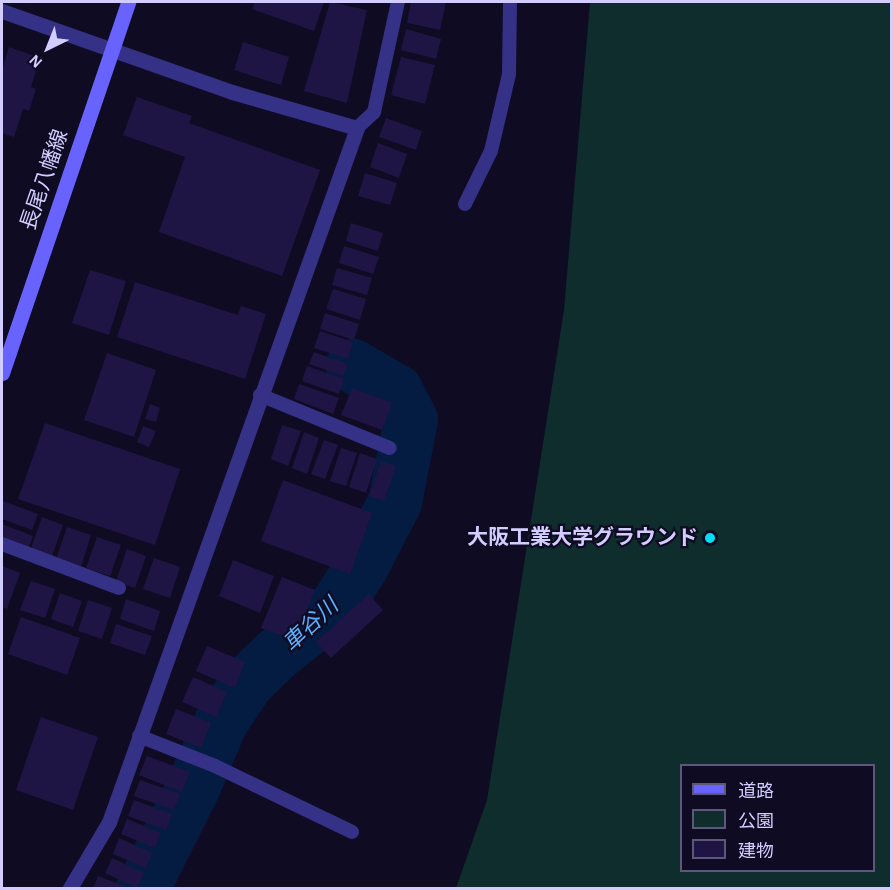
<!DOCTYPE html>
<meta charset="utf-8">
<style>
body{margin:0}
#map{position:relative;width:893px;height:890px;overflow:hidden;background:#0f0b22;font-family:"Alegreya Sans","Noto Sans JP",sans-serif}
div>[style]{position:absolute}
.green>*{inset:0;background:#0e2d2c}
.river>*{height:54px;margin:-27px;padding:0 27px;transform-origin:27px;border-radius:27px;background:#041b42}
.building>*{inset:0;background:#1f1545}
.lane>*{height:14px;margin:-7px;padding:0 7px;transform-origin:7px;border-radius:7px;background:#353186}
.street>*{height:15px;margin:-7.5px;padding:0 7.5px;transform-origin:7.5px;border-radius:7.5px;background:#353186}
.secondary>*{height:15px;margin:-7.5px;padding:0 7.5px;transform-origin:7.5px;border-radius:7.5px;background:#6863ff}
.dots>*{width:16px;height:16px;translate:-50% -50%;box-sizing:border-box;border:3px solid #0f0b22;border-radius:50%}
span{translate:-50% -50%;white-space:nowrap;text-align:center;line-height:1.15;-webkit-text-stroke:4.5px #0f0b22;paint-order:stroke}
.street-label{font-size:21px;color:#d2ccff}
.poi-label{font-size:21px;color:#d2ccff;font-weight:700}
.right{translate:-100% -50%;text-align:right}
.water-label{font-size:22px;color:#5ab2ff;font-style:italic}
.frame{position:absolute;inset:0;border:3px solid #d2ccff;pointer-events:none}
.legend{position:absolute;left:680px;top:764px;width:195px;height:108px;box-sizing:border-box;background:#0f0b22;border:2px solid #5d587a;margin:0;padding:8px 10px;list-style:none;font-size:18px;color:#d2ccff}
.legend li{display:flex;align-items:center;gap:12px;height:30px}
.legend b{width:30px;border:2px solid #5d587a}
.north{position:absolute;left:18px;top:18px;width:60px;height:60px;-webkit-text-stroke:4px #0f0b22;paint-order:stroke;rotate:223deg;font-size:16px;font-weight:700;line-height:24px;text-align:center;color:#d2ccff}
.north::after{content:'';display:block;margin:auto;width:21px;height:27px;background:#d2ccff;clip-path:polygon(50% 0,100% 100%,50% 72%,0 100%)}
</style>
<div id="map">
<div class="green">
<i style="clip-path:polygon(evenodd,590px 2px,891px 2px,891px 888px,456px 888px,487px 800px,564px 310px,590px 2px,682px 766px,874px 766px,874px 870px,682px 870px,682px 766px)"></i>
</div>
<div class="river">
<i style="left:143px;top:888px;width:114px;rotate:-63.4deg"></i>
<i style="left:194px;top:786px;width:69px;rotate:-67.1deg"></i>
<i style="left:221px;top:722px;width:48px;rotate:-56deg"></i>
<i style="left:248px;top:682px;width:40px;rotate:-44deg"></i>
<i style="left:277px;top:654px;width:75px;rotate:-38.5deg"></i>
<i style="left:336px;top:607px;width:49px;rotate:-57.6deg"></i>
<i style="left:362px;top:566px;width:72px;rotate:-62.7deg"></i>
<i style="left:395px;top:502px;width:84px;rotate:-79deg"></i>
<i style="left:411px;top:420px;width:33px;rotate:-117deg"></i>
<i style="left:396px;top:391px;width:50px;rotate:-149.8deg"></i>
</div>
<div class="building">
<i style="clip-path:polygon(255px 2px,324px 2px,314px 31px,252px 9px)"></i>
<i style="clip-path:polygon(330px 2px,367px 10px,347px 103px,304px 91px)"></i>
<i style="clip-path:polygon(411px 2px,446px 2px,440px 30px,407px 23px)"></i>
<i style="clip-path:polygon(406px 29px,441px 39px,436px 59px,401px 50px)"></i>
<i style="clip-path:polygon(243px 42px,289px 57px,281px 85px,234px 70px)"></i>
<i style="clip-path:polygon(9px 47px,40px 58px,31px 87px,36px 89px,29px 111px,23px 109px,14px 137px,2px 133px,2px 70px)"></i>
<i style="clip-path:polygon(401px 57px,435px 65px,425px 104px,391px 95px)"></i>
<i style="clip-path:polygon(137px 97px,192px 116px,189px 123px,320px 170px,282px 276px,159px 232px,185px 157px,123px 135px)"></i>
<i style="clip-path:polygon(386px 118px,422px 131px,416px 150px,379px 137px)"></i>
<i style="clip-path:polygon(378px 143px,407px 154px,399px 178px,370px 167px)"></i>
<i style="clip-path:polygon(365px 173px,397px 183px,390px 205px,358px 196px)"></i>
<i style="clip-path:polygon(351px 223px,383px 233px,378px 251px,346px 241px)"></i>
<i style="clip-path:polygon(344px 246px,379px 257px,373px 274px,339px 263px)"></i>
<i style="clip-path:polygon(337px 268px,372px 278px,367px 295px,332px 285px)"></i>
<i style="clip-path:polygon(90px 270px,126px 281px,109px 335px,72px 323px)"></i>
<i style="clip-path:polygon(135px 282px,238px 315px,241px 306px,266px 314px,245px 379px,117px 337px)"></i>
<i style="clip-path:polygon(333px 289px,366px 299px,360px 320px,326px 309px)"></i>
<i style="clip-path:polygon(325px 313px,359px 324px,354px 340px,320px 329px)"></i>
<i style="clip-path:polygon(320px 331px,353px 342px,348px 359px,314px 348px)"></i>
<i style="clip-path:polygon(314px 352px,348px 364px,343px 376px,309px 364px)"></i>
<i style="clip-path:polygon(107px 353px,156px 370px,134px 437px,84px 420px)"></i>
<i style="clip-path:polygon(307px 366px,344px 379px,339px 394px,302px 381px)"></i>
<i style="clip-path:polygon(299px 384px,339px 398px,333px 414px,294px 399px)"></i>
<i style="clip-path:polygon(352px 388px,392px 403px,382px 430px,341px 415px)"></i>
<i style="clip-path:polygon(150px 404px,160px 408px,156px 422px,145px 419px)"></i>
<i style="clip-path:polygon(45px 423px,180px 469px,155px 545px,18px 499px)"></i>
<i style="clip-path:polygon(282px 425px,301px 431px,288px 466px,271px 459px)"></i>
<i style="clip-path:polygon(143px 426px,156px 431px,149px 447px,137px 442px)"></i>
<i style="clip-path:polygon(304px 432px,319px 438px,307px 474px,292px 468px)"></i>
<i style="clip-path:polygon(324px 440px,338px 445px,325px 479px,311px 474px)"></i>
<i style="clip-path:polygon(341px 448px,357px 453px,346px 486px,330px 481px)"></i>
<i style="clip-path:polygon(360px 453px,377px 459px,366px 493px,349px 487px)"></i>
<i style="clip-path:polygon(381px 461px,396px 466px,384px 501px,369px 496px)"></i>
<i style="clip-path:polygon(283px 480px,372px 513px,350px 574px,261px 541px)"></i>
<i style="clip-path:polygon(3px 501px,38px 514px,32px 530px,2px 519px)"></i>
<i style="clip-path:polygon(42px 517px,63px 525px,51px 559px,30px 551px)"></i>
<i style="clip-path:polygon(2px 524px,33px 536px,27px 552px,2px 543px)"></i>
<i style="clip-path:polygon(67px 527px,91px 535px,81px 567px,56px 559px)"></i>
<i style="clip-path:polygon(97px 537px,121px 545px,110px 576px,86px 568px)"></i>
<i style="clip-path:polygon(127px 549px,146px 556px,135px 588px,116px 581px)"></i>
<i style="clip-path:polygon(154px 558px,180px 567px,170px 598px,143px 589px)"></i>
<i style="clip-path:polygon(233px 560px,274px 576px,260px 613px,219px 596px)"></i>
<i style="clip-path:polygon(2px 566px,20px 573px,7px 609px,2px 607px)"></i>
<i style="clip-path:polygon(282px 577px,315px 590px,299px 629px,283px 636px,261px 628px)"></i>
<i style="clip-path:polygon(31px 581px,55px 589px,45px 618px,20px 610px)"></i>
<i style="clip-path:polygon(60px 593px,82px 601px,73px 627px,51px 619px)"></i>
<i style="clip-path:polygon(369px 594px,383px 610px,331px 658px,316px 642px)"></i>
<i style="clip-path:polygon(126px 599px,160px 611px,154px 631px,120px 619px)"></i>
<i style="clip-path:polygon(88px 600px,112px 608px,102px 639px,78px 631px)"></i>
<i style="clip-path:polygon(21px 617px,80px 638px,67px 675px,8px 654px)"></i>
<i style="clip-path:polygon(116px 624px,152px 636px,145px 655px,110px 643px)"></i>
<i style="clip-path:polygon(207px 646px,245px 662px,235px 688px,196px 671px)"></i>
<i style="clip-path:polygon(193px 677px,227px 692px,216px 717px,182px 702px)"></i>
<i style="clip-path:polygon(176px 709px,211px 723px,201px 748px,166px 734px)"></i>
<i style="clip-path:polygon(41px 717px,98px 737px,73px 810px,16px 790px)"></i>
<i style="clip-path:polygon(147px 756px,190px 772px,182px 792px,139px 775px)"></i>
<i style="clip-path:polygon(140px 780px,180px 794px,174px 810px,134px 796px)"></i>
<i style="clip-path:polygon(134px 800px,172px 814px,166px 830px,128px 816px)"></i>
<i style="clip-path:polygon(127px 819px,161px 833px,155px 848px,121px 834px)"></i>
<i style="clip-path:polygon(119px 838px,152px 853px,146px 868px,113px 854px)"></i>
<i style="clip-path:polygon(112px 858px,144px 873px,137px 888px,105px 873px)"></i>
<i style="clip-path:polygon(98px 876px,129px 888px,93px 888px)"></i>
</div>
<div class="lane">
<i style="left:357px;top:128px;width:23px;rotate:-43deg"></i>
<i style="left:374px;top:112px;width:113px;rotate:-77.7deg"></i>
<i style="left:465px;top:204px;width:59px;rotate:-63.9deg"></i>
<i style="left:491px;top:151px;width:79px;rotate:-76.8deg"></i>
<i style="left:509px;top:74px;width:72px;rotate:-89.2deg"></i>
<i style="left:260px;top:395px;width:140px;rotate:22.2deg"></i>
<i style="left:2px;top:544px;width:125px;rotate:20.6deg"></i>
<i style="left:139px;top:736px;width:82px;rotate:21.5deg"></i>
<i style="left:215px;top:766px;width:152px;rotate:25.7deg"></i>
</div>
<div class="street">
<i style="left:2px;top:11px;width:244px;rotate:19.4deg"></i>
<i style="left:232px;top:92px;width:130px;rotate:16.1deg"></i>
<i style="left:357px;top:128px;width:737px;rotate:109.66deg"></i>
<i style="left:109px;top:822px;width:77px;rotate:120.6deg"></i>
</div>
<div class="secondary">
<i style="left:2px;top:373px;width:392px;rotate:-71.2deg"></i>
</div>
<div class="dots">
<i style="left:710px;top:538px;background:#00def7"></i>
</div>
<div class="street-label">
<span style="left:45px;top:180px;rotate:-71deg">長尾八幡線</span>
</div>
<div class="poi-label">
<span class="right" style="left:698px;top:538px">大阪工業大学グラウンド</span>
</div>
<div class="water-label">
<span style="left:311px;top:625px;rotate:-43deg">車谷川</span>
</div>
<div class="frame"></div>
<ul class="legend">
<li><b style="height:8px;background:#6863ff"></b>道路</li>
<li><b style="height:16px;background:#0e2d2c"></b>公園</li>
<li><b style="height:16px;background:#1f1545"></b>建物</li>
</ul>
<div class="north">N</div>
</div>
